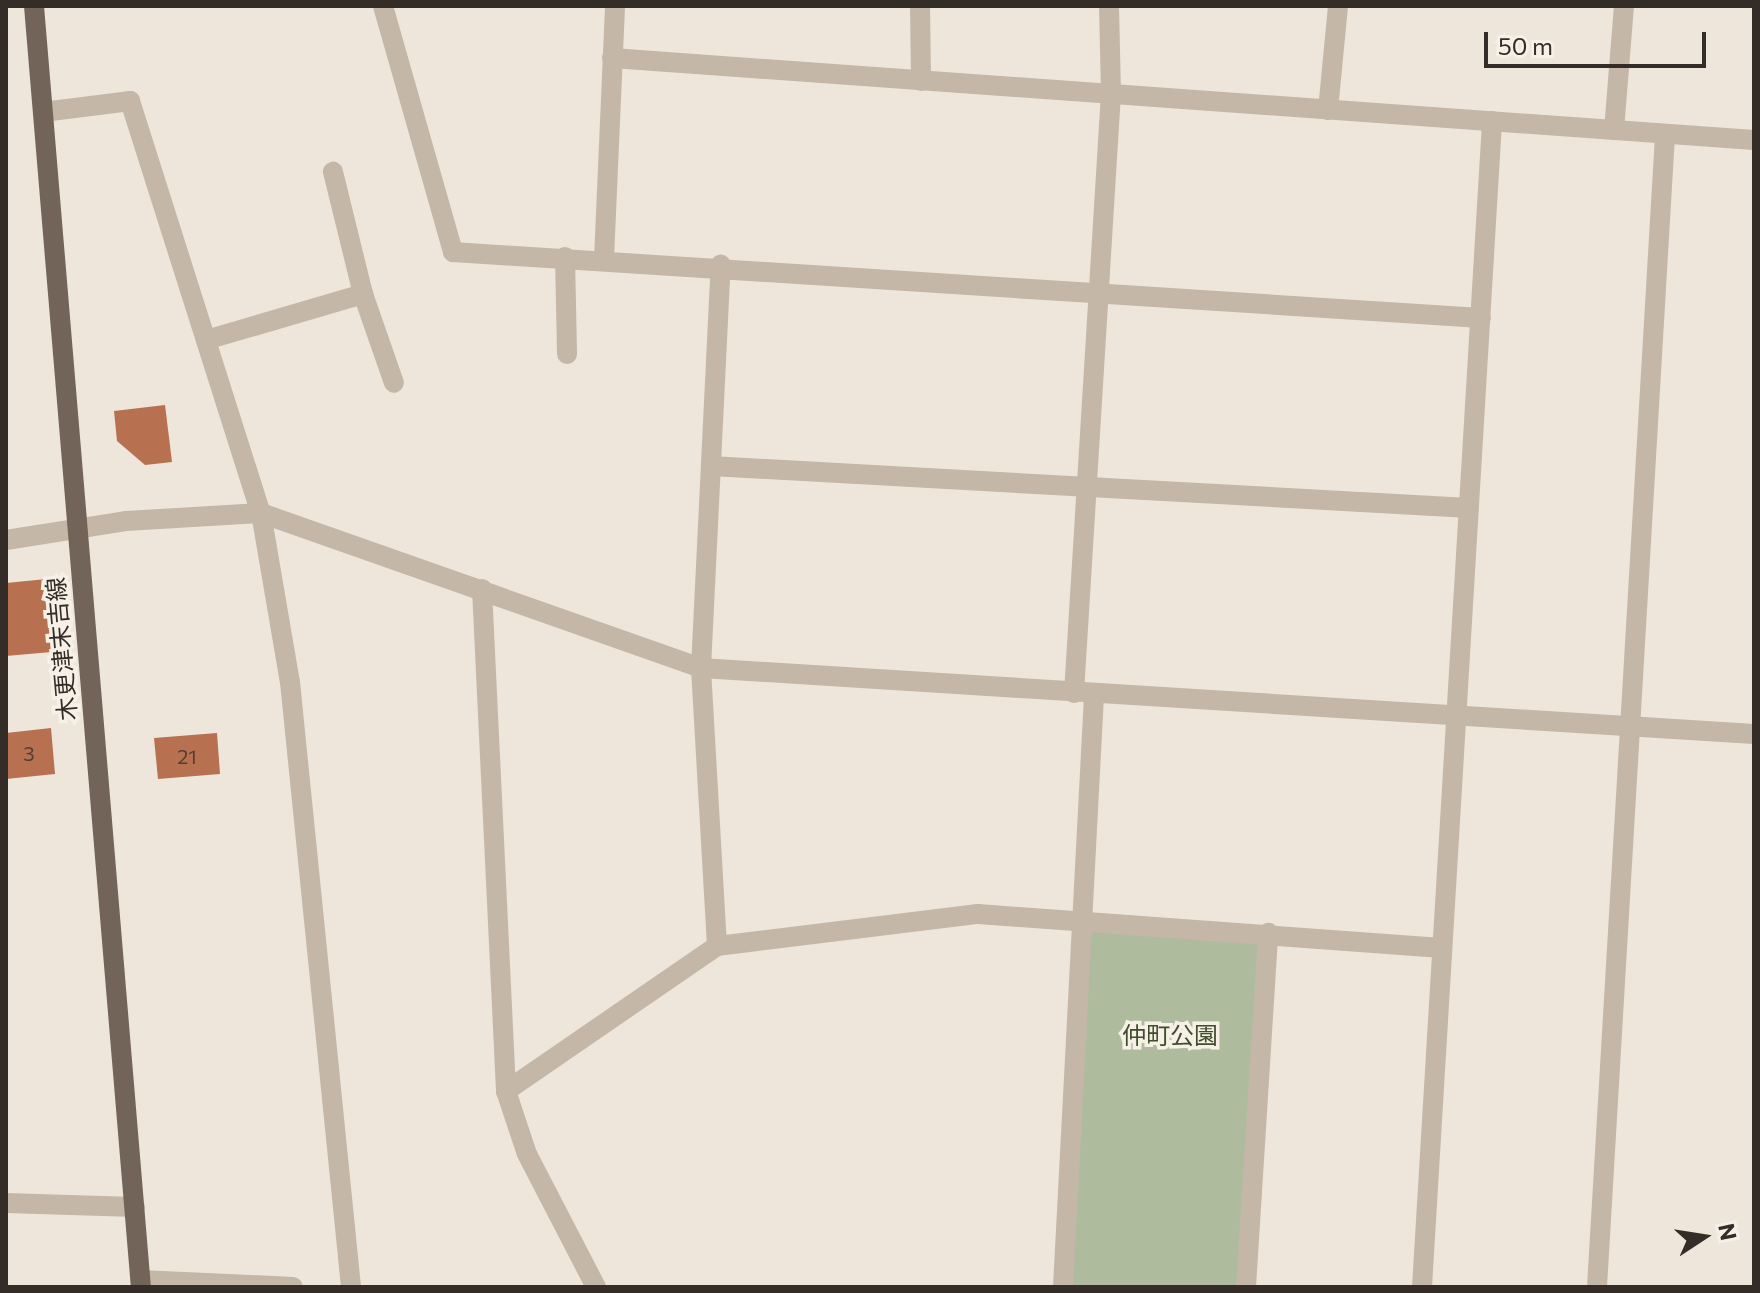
<!DOCTYPE html>
<meta charset="utf-8">
<style>
body{margin:0}
#map{position:relative;width:1760px;height:1293px;overflow:hidden;background:#eee6db;font-family:Commissioner,"Noto Sans JP",sans-serif}
div>[style]{position:absolute}
.green>*{inset:0;background:#afbb9d}
.building>*{inset:0;background:#b77150}
.minor>*{height:20px;margin:-10px;padding:0 10px;transform-origin:10px;border-radius:10px;background:#c5b7a8}
.major>*{height:20px;margin:-10px;padding:0 10px;transform-origin:10px;border-radius:10px;background:#73645a}
span{translate:-50% -50%;white-space:nowrap;text-align:center;line-height:1.15;-webkit-text-stroke:7px #f6f0e6;paint-order:stroke}
.number-label{font-size:20px;color:#543d31}
.number-label span{-webkit-text-stroke-width:0}
.street-label{font-size:24px;color:#332c27}
.park-label{font-size:24px;color:#404e2e}
.frame{position:absolute;inset:0;border:8px solid #332c27;pointer-events:none}
.north{position:absolute;left:1664px;top:1197px;width:80px;height:80px;-webkit-text-stroke:6px #f6f0e6;paint-order:stroke;rotate:78deg;font-size:22px;font-weight:700;line-height:32px;text-align:center;color:#332c27}
.north::after{content:'';display:block;margin:auto;width:28px;height:36px;background:#332c27;clip-path:polygon(50% 0,100% 100%,50% 72%,0 100%)}
.scale{position:absolute;left:1484px;top:32px;width:222px;height:36px;box-sizing:border-box;border:4px solid #332c27;border-top:0;padding-left:10px;font-size:24px;line-height:28px;white-space:nowrap;color:#332c27;-webkit-text-stroke:6px #f6f0e6;paint-order:stroke}
</style>
<div id="map">
<div class="green">
<i style="clip-path:polygon(1085px 918px,1268px 933px,1246px 1287px,1063px 1287px)"></i>
</div>
<div class="building">
<i style="clip-path:polygon(165px 405px,172px 462px,145px 465px,117px 441px,114px 411px)"></i>
<i style="clip-path:polygon(57px 578px,63px 651px,6px 656px,6px 583px)"></i>
<i style="clip-path:polygon(51px 728px,55px 774px,6px 779px,6px 733px)"></i>
<i style="clip-path:polygon(217px 733px,220px 774px,158px 779px,154px 738px)"></i>
</div>
<div class="minor">
<i style="left:383px;top:6px;width:256px;rotate:74.1deg"></i>
<i style="left:453px;top:252px;width:1030px;rotate:3.67deg"></i>
<i style="left:920px;top:6px;width:75px;rotate:89.2deg"></i>
<i style="left:612px;top:58px;width:1145px;rotate:4.11deg"></i>
<i style="left:1328px;top:110px;width:104px;rotate:-84.5deg"></i>
<i style="left:43px;top:112px;width:88px;rotate:-7.2deg"></i>
<i style="left:130px;top:101px;width:432px;rotate:72.4deg"></i>
<i style="left:261px;top:513px;width:171px;rotate:80.3deg"></i>
<i style="left:290px;top:682px;width:608px;rotate:84.24deg"></i>
<i style="left:1614px;top:130px;width:124px;rotate:-85.4deg"></i>
<i style="left:565px;top:257px;width:97px;rotate:88.8deg"></i>
<i style="left:604px;top:259px;width:253px;rotate:-87.5deg"></i>
<i style="left:363px;top:294px;width:94px;rotate:70.8deg"></i>
<i style="left:206px;top:340px;width:164px;rotate:-16.3deg"></i>
<i style="left:363px;top:294px;width:126px;rotate:-103.8deg"></i>
<i style="left:711px;top:466px;width:759px;rotate:3.17deg"></i>
<i style="left:6px;top:540px;width:121px;rotate:-9deg"></i>
<i style="left:126px;top:521px;width:135px;rotate:-3.4deg"></i>
<i style="left:261px;top:513px;width:467px;rotate:19.4deg"></i>
<i style="left:701px;top:668px;width:1055px;rotate:3.59deg"></i>
<i style="left:482px;top:589px;width:503px;rotate:87.26deg"></i>
<i style="left:506px;top:1091px;width:66px;rotate:71.6deg"></i>
<i style="left:527px;top:1154px;width:150px;rotate:62.6deg"></i>
<i style="left:1074px;top:693px;width:600px;rotate:-86.47deg"></i>
<i style="left:1111px;top:94px;width:88px;rotate:-91.3deg"></i>
<i style="left:717px;top:946px;width:278px;rotate:-93.3deg"></i>
<i style="left:701px;top:668px;width:404px;rotate:-87.2deg"></i>
<i style="left:506px;top:1091px;width:256px;rotate:-34.5deg"></i>
<i style="left:717px;top:946px;width:263px;rotate:-7deg"></i>
<i style="left:978px;top:914px;width:465px;rotate:4.2deg"></i>
<i style="left:6px;top:1203px;width:129px;rotate:1.8deg"></i>
<i style="left:141px;top:1280px;width:152px;rotate:2.6deg"></i>
<i style="left:1063px;top:1287px;width:593px;rotate:-87deg"></i>
<i style="left:1246px;top:1287px;width:355px;rotate:-86.4deg"></i>
<i style="left:1422px;top:1287px;width:1168px;rotate:-86.56deg"></i>
<i style="left:1597px;top:1287px;width:1155px;rotate:-86.62deg"></i>
</div>
<div class="major">
<i style="left:34px;top:6px;width:1285px;rotate:85.23deg"></i>
</div>
<div class="number-label">
<span style="left:29px;top:753px">3</span>
<span style="left:187px;top:756px">21</span>
</div>
<div class="street-label">
<span style="left:61px;top:649px;rotate:-95deg">木更津末吉線</span>
</div>
<div class="park-label">
<span style="left:1170px;top:1035px">仲町公園</span>
</div>
<div class="frame"></div>
<div class="north">N</div>
<div class="scale">50 m</div>
</div>
